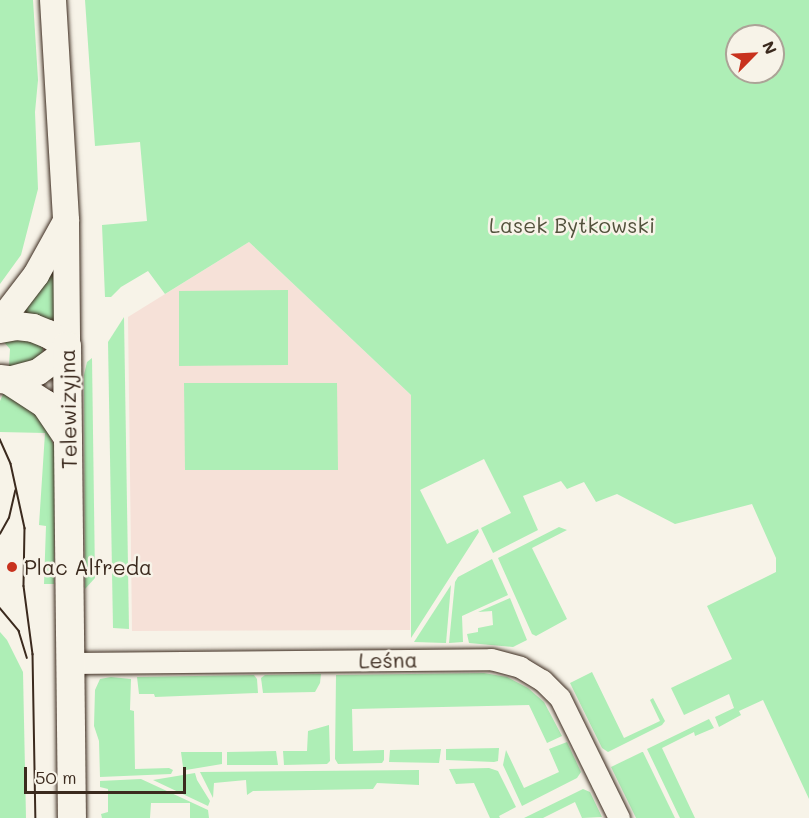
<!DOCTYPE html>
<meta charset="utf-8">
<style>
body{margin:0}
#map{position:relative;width:809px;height:818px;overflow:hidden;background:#f7f3e8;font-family:Mali,sans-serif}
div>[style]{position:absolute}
.built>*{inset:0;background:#f6e1d8}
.green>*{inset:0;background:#aeeeb6}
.roads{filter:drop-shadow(0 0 2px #3b2a1e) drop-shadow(0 0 2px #3b2a1e)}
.minor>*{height:21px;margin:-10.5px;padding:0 10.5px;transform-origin:10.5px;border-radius:10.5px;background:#f7f3e8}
.tertiary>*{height:26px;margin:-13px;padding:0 13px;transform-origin:13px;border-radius:13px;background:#f7f3e8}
.secondary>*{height:28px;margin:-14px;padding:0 14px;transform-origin:14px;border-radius:14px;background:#f7f3e8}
.tram>*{height:1.5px;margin:-0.75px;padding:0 0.75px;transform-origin:0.75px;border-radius:0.75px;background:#3b2a1e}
.dots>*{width:16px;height:16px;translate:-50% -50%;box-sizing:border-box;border:3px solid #f7f3e8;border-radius:50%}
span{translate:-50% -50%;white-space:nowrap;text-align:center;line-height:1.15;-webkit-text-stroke:5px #f7f3e8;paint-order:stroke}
.park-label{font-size:21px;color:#52513c}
.street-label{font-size:21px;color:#3b2a1e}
.poi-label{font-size:21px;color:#3b2a1e}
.left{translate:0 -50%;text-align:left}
.north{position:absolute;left:725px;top:24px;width:60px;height:60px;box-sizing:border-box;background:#f7f3e8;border:2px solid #aca397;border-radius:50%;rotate:66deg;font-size:16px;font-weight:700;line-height:24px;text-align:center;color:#3b2a1e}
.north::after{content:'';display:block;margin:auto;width:21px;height:27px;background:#c8321e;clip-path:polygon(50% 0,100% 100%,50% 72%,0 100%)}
.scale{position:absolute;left:24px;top:767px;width:162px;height:27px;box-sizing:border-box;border:3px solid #3b2a1e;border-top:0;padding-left:8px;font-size:18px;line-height:21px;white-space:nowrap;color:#3b2a1e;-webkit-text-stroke:4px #f7f3e8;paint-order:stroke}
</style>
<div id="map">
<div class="built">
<i style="clip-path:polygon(249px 242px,411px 395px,410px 630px,132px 631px,128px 317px)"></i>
</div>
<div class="green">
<i style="clip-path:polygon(0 0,33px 0,38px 80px,35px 112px,38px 189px,21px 255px,0 284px)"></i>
<i style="clip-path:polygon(evenodd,85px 0,809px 0,809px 799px,763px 700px,739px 711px,741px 715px,719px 727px,715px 717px,734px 708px,729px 694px,684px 715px,671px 688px,732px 659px,707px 606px,776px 572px,776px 558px,752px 504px,675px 524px,617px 494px,596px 502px,584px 482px,567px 489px,561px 481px,523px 496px,538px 530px,493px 553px,481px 528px,511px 513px,484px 459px,420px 490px,447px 544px,478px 529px,479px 532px,411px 638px,411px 395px,249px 242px,165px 294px,148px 271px,121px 287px,111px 297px,105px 297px,102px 225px,147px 221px,140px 142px,95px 146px,85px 0,737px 36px,773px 36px,773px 72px,737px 72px,737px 36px)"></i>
<i style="clip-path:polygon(55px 264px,56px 327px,19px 315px)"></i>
<i style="clip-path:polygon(288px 290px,288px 365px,179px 366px,179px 291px)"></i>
<i style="clip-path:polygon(124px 317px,129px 629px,113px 628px,108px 342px)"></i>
<i style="clip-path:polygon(10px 337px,36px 342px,43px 348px,42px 358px,16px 367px,9px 366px,10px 349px,2px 340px)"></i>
<i style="clip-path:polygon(92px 358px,95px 578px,85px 589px,84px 375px,87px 362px)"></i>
<i style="clip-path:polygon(184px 383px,337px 383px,338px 470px,185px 470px)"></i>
<i style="clip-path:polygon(4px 392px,43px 420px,55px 448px,54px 584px,44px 584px,46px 526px,39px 525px,45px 433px,0 432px,0 401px)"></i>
<i style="clip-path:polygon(559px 527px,567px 530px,532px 548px,567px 619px,536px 636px,532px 634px,498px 558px)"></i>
<i style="clip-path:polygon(492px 559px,508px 595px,462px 616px,463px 642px,449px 643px,455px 582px,458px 577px)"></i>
<i style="clip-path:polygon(451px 585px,446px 643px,414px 642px)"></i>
<i style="clip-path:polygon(510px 598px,527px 640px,513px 647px,469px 643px,467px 634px,478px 632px,478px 628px,493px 625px,492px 611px,478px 612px)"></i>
<i style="clip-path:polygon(0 632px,7px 640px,23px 672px,26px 818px,0 818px)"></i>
<i style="clip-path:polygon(592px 672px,624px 738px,660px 721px,650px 700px,653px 698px,665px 721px,662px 725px,608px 752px,602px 748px,570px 683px)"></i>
<i style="clip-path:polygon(484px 673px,507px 677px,528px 688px,544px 702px,562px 736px,547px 743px,529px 705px,352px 709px,353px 751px,384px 750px,384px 760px,382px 763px,338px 764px,335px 759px,336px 675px)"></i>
<i style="clip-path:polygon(321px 674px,320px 683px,315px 692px,263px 693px,261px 678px,265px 675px)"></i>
<i style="clip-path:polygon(254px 675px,257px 679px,258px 693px,155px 697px,154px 694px,139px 694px,137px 677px)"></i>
<i style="clip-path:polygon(111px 677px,131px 679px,130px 710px,134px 711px,135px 769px,169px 768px,173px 770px,171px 774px,100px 777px,99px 741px,94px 726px,95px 690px,100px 679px)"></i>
<i style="clip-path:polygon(709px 719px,714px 728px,695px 736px,694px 732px,662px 748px,695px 818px,680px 818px,647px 749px)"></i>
<i style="clip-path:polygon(329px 725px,330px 761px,327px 764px,284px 765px,283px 751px,307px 751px,308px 731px)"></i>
<i style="clip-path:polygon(567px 742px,581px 772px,577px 778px,522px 806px,503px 765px,506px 750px,524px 788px,559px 772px,549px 749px)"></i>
<i style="clip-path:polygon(499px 748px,498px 761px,494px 762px,446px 760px,446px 749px)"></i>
<i style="clip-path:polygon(441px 749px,439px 763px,389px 762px,390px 750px)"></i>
<i style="clip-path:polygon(276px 751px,278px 765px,227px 765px,227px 752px)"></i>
<i style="clip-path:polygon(181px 752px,222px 752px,222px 764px,186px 770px,183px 767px)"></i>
<i style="clip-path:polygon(642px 752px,643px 752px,675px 818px,636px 818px,611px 767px)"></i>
<i style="clip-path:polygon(489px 768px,498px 771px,516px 807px,499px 816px,500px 818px,490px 818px,474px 783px,456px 784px,449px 769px)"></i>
<i style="clip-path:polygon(419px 770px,419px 785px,377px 783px,373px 789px,253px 791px,247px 795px,246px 780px,214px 783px,213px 798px,200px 772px)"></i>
<i style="clip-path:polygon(195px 773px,197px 780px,210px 801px,208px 806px,153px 780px)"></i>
<i style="clip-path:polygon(141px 779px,208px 810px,209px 818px,190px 818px,190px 803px,151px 803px,150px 818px,102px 818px,101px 814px,108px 812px,108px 789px,100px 787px,100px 781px)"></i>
<i style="clip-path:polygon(583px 789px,590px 792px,602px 817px,582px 818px,575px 802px,543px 818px,524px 818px)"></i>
</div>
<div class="roads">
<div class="minor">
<i style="left:71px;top:663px;width:420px;rotate:-0.5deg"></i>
<i style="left:491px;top:659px;width:30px;rotate:15deg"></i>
<i style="left:520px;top:667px;width:26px;rotate:31deg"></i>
<i style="left:542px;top:680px;width:25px;rotate:45deg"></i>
<i style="left:560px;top:698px;width:134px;rotate:63.8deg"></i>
</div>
<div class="tertiary">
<i style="left:53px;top:0;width:221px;rotate:86.6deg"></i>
<i style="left:66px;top:221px;width:125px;rotate:89.5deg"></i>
<i style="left:0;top:322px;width:59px;rotate:-52.5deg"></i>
<i style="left:36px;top:275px;width:62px;rotate:-60.9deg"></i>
<i style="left:8px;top:380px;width:31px;rotate:-15deg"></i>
<i style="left:38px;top:372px;width:36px;rotate:-36deg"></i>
</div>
<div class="secondary">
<i style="left:0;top:329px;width:17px;rotate:-10deg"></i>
<i style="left:17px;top:326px;width:16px;rotate:7deg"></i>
<i style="left:33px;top:328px;width:16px;rotate:22deg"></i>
<i style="left:48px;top:334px;width:22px;rotate:32deg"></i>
<i style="left:67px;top:346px;width:472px;rotate:89.4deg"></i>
<i style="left:0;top:379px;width:8px;rotate:7deg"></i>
<i style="left:8px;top:380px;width:44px;rotate:33deg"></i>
<i style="left:45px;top:404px;width:41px;rotate:55.9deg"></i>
</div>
</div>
<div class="tram">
<i style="left:0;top:439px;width:27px;rotate:66deg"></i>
<i style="left:11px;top:464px;width:66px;rotate:77.7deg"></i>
<i style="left:25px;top:528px;width:58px;rotate:91deg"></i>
<i style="left:24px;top:586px;width:69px;rotate:82.5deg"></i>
<i style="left:33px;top:654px;width:164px;rotate:89deg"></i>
<i style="left:0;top:534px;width:18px;rotate:-61deg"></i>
<i style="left:9px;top:518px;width:28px;rotate:-77deg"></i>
<i style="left:0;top:608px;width:30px;rotate:50deg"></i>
<i style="left:19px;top:631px;width:28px;rotate:73deg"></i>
</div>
<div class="dots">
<i style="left:12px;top:567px;background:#c8321e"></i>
</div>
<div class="park-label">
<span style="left:572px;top:225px">Lasek Bytkowski</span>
</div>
<div class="street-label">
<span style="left:68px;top:409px;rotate:-91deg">Telewizyjna</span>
<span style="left:388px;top:660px;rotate:-1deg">Leśna</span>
</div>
<div class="poi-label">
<span class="left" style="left:24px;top:567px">Plac Alfreda</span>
</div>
<div class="north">N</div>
<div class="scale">50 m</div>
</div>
